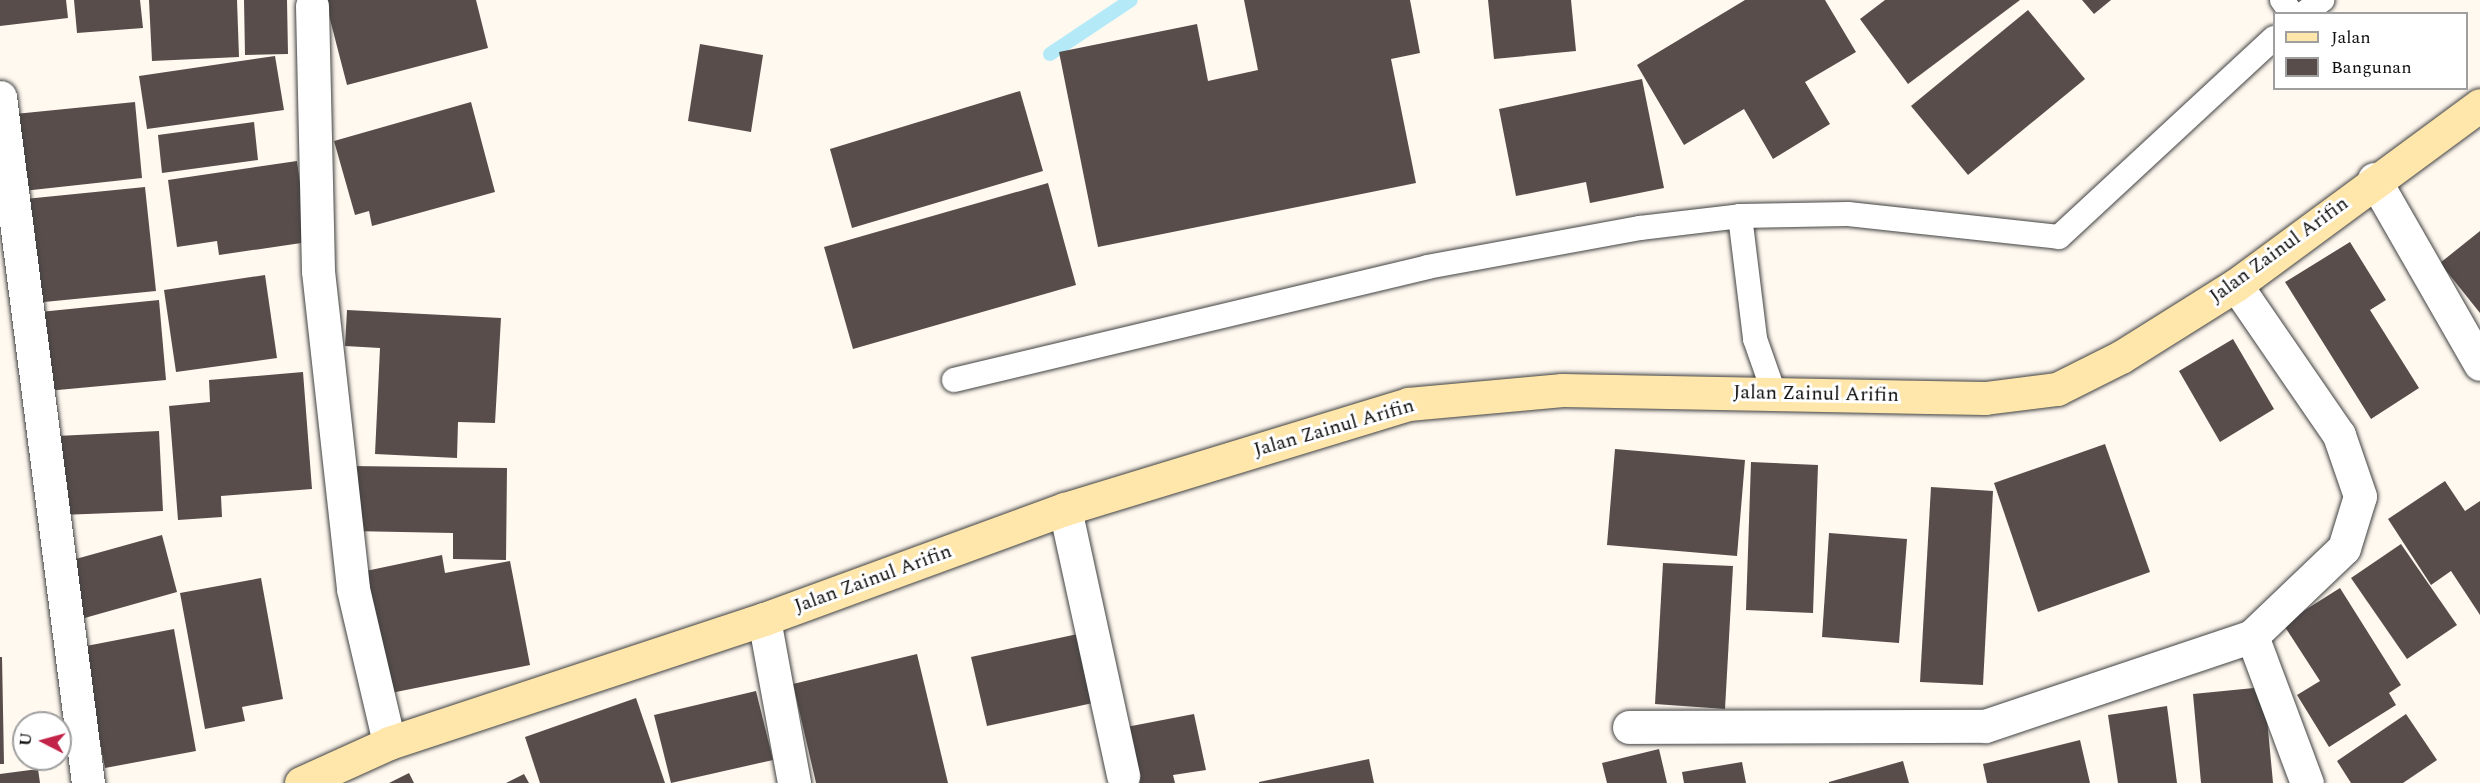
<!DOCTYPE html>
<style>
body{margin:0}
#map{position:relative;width:2480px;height:783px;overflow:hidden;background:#fff9f0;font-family:Spectral,serif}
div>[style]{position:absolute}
.stream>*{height:14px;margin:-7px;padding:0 7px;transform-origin:7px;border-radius:7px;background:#b4eaf7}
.building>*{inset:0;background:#584d4b}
.roads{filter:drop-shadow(0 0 2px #424242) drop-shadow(0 0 2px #424242)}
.lane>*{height:24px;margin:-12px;padding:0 12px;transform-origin:12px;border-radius:12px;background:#fff}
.street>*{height:33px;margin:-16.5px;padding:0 16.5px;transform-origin:16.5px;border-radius:16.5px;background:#fff}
.secondary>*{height:33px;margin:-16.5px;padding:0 16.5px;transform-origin:16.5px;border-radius:16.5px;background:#ffe6ab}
span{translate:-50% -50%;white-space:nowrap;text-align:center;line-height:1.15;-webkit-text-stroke:6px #fff;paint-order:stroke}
.street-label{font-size:20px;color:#0f0f0f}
.legend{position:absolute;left:2273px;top:12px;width:195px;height:78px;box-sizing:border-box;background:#fff;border:2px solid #9f9f9f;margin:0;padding:8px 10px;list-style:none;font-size:18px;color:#0f0f0f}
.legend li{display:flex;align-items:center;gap:12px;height:30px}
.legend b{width:30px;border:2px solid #9f9f9f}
.north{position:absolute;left:12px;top:711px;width:60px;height:60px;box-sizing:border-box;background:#fff;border:2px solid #9f9f9f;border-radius:50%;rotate:276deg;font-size:16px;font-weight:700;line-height:24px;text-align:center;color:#0f0f0f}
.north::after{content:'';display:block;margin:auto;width:21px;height:27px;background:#c12448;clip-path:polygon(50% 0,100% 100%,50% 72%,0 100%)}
</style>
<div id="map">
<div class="stream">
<i style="left:1050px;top:54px;width:97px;rotate:-33.7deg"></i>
</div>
<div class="building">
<i style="clip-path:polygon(0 0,66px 0,68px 18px,0 26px)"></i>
<i style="clip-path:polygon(74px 0,140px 0,143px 28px,77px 33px)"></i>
<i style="clip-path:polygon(149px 0,237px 0,239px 57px,152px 61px)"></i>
<i style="clip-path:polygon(244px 0,287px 0,288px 54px,245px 55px)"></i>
<i style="clip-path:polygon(325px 0,476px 0,488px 48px,347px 85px)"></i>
<i style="clip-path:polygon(1244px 0,1410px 0,1420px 53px,1391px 59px,1416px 183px,1098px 247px,1059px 52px,1197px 24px,1208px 81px,1258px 70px)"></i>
<i style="clip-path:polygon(1488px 0,1571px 0,1576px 51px,1494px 59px)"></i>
<i style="clip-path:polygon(1745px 0,1825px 0,1856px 52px,1805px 82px,1830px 124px,1773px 159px,1744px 109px,1684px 145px,1637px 65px)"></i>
<i style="clip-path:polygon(1885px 0,2020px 0,1908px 84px,1860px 19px)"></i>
<i style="clip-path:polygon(2082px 0,2111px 0,2094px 14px)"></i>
<i style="clip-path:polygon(2028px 10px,2085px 79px,1968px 175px,1911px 106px)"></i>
<i style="clip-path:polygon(700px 44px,763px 55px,751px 132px,688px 121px)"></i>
<i style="clip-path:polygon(275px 56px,284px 110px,147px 129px,139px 76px)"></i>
<i style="clip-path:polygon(1642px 79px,1664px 188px,1590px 203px,1586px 182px,1516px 196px,1499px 109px)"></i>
<i style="clip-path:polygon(1020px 91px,1043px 171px,852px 228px,830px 149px)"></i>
<i style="clip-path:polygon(135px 102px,142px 178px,23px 191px,15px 114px)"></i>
<i style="clip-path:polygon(471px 102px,495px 192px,372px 226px,369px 211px,355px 215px,334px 141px)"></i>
<i style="clip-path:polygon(254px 122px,258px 160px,162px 173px,158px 135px)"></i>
<i style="clip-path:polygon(297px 161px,308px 242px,219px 255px,217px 241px,177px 247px,168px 180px)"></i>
<i style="clip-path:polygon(1048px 183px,1076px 285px,853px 349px,824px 247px)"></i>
<i style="clip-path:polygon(145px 187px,156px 291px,34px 303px,25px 199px)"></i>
<i style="clip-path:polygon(2480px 231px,2480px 313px,2440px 263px)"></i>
<i style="clip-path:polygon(2350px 242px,2386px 300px,2370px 310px,2419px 388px,2371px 419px,2285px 282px)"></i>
<i style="clip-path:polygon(265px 275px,277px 358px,176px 372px,164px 290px)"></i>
<i style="clip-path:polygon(159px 300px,166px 380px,47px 391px,40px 312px)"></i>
<i style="clip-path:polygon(347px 310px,501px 318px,495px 423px,458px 422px,457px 458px,375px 454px,380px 348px,345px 346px)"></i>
<i style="clip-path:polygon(2233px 339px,2274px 409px,2220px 442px,2179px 371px)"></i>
<i style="clip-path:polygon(303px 372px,312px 489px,221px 496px,222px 517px,178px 520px,169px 406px,210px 402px,209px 380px)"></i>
<i style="clip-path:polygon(159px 431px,163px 511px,61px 515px,57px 436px)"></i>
<i style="clip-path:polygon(2105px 444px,2150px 572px,2038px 612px,1994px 483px)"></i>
<i style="clip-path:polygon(1615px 449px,1745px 460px,1737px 556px,1607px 545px)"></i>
<i style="clip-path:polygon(1751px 462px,1818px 465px,1813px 613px,1746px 610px)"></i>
<i style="clip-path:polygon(351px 466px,507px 468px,506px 560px,453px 559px,453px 533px,350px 531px)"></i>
<i style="clip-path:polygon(2445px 481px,2465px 511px,2480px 501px,2480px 615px,2451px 571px,2431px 585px,2388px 519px)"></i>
<i style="clip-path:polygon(1931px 487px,1993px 491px,1983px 685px,1920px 682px)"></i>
<i style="clip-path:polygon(1829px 533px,1907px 539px,1899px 643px,1822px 637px)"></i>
<i style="clip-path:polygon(162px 535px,177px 592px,81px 619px,65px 562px)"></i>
<i style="clip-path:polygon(2401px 544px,2457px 625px,2407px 659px,2351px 578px)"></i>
<i style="clip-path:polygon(442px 555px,445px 573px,510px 561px,530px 665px,386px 694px,361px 572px)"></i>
<i style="clip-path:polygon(1663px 563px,1733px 566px,1725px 709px,1655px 704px)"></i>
<i style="clip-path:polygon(261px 578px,283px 699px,242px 707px,245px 721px,205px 729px,180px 593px)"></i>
<i style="clip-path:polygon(2340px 588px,2401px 685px,2389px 693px,2396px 705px,2329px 747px,2297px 695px,2320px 681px,2283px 624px)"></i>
<i style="clip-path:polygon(174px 629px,196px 751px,105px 768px,81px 647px)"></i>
<i style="clip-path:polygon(1087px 632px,1102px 701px,987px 726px,971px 657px)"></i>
<i style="clip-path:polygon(917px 654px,948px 783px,816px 783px,793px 684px)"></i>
<i style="clip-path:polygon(0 657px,2px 657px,4px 764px,0 764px)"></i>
<i style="clip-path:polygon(2264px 687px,2273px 783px,2201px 783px,2193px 694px)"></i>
<i style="clip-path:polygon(756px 691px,773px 760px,671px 783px,654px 715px)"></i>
<i style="clip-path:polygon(636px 698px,665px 783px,540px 783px,525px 737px)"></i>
<i style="clip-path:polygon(2167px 706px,2177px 783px,2118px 783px,2108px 715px)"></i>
<i style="clip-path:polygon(1194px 714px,1206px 770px,1173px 775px,1175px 783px,1132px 783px,1121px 728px)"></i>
<i style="clip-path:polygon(2406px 714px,2437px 760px,2403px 783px,2351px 783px,2337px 761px)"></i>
<i style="clip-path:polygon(2080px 740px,2090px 783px,1987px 783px,1983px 764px)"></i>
<i style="clip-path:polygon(1659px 749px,1667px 783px,1607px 783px,1602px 763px)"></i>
<i style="clip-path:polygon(1369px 759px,1374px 783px,1259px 783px,1259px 782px)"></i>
<i style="clip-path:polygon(1903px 761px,1909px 783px,1829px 783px,1829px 782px)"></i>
<i style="clip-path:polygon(1742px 762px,1746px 783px,1684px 783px,1682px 772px)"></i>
<i style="clip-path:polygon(38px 769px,40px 783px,0 783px,0 774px)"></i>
<i style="clip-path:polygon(409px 773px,414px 783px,389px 783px)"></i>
<i style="clip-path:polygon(524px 774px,529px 783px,506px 783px)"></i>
</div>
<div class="roads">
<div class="lane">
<i style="left:2282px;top:0;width:17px;rotate:54deg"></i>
<i style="left:2303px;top:14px;width:24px;rotate:-36deg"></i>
<i style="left:1740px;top:216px;width:124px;rotate:83deg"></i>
<i style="left:1755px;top:339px;width:57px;rotate:70.6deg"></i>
<i style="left:954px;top:380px;width:486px;rotate:-13.4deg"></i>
<i style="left:1427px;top:267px;width:217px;rotate:-10.4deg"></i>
<i style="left:1640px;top:228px;width:101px;rotate:-6.8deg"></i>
<i style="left:1740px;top:216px;width:108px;rotate:-1.1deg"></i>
<i style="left:1848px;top:214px;width:212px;rotate:6.2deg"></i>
<i style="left:2059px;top:237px;width:293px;rotate:-42.8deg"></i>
</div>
<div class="street">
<i style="left:312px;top:6px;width:265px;rotate:88.7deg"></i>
<i style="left:318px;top:271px;width:320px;rotate:83.7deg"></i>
<i style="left:353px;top:589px;width:158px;rotate:76.8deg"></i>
<i style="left:0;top:97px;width:692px;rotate:82.69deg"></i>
<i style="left:2374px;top:179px;width:213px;rotate:60.2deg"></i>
<i style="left:1065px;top:509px;width:273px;rotate:77.7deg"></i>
<i style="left:764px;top:619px;width:167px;rotate:79.6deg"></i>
<i style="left:2252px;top:636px;width:157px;rotate:69.5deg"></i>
<i style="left:1629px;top:727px;width:356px;rotate:-0.2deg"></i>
<i style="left:1985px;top:726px;width:282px;rotate:-18.6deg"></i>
<i style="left:2252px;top:636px;width:127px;rotate:-43.7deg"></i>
<i style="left:2344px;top:548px;width:54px;rotate:-72.9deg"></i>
<i style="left:2360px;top:496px;width:65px;rotate:-109deg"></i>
<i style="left:2339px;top:435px;width:182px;rotate:-124.5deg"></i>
</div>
<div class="secondary">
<i style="left:301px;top:783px;width:97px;rotate:-24.4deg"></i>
<i style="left:389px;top:743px;width:395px;rotate:-18.3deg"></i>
<i style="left:764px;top:619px;width:320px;rotate:-20.1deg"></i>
<i style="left:1065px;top:509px;width:359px;rotate:-17deg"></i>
<i style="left:1408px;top:404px;width:155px;rotate:-5.2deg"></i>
<i style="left:1562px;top:390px;width:423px;rotate:1.1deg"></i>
<i style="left:1985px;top:398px;width:73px;rotate:-7.1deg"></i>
<i style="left:2057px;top:389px;width:72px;rotate:-26.6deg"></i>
<i style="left:2121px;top:357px;width:136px;rotate:-32.1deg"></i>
<i style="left:2236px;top:285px;width:303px;rotate:-36.4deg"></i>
</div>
</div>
<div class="street-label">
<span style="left:2279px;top:250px;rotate:-36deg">Jalan Zainul Arifin</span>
<span style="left:1816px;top:394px;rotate:1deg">Jalan Zainul Arifin</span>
<span style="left:1334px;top:428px;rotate:-16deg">Jalan Zainul Arifin</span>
<span style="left:873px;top:579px;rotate:-20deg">Jalan Zainul Arifin</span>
</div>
<ul class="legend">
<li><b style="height:8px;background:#ffe6ab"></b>Jalan</li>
<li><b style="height:16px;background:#584d4b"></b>Bangunan</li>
</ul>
<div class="north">U</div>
</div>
